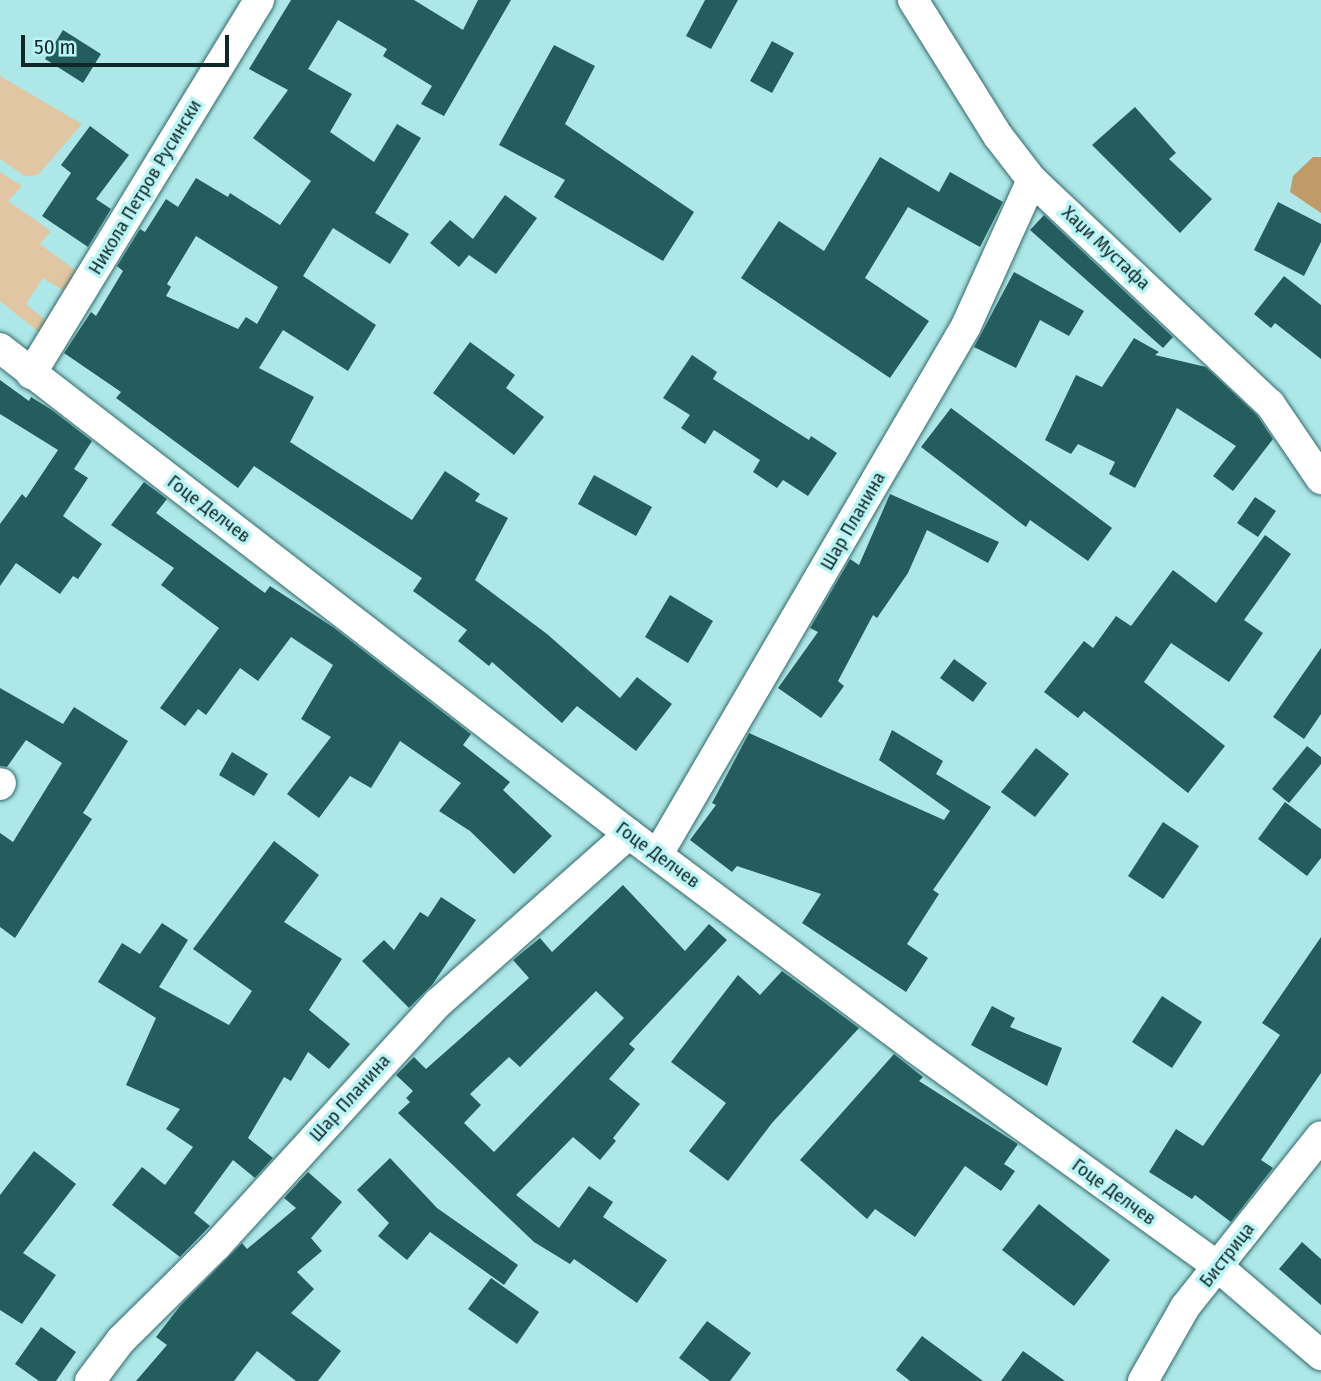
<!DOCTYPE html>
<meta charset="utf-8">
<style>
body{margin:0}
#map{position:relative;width:1321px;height:1381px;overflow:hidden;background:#aee7e7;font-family:"Fira Sans Condensed",sans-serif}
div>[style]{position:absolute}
.green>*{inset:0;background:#e0c6a2}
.forest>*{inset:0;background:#be9b68}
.building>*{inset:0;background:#255d5e}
.roads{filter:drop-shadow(0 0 2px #32696a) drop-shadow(0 0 2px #32696a)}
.street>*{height:30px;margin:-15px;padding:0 15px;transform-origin:15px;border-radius:15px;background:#fff}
span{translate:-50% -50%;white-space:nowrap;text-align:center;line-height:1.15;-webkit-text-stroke:7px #bbf4f5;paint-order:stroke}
.street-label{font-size:19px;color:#102727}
.scale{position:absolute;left:21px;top:35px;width:208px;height:32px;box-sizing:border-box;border:4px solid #102727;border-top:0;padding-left:9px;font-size:21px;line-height:24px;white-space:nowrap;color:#102727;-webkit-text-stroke:5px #bbf4f5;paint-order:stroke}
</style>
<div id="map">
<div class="green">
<i style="clip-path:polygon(0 76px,82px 124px,38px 175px,25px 176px,0 159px)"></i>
<i style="clip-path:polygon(0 172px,22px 186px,8px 201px,51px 231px,40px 244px,82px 275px,69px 294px,43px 278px,26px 304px,53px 326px,44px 336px,0 301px)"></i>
</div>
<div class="forest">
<i style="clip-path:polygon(1313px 157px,1321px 157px,1321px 213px,1290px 192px,1293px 176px)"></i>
</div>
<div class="building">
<i style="clip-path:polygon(evenodd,291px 0,414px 0,463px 30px,478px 0,511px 0,444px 116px,421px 104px,432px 86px,383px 56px,387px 49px,338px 20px,308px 69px,352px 94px,330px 132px,374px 162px,397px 124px,421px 138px,375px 213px,409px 234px,390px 264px,333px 228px,303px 276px,376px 325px,348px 371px,283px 330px,259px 368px,314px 397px,290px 442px,412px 520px,445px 471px,480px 494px,475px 501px,508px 518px,475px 580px,547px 634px,620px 698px,637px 677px,672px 704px,636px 751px,577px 706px,562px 723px,492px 662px,489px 666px,458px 641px,467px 630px,413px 591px,422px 578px,254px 466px,238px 488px,116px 398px,121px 392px,64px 353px,91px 312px,96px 316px,123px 271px,117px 266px,140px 229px,145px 232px,166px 199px,178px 207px,196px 178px,228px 197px,230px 193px,280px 225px,311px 181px,253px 138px,288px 90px,249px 69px,291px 0,196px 236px,278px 287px,257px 324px,246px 317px,238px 329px,166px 296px,171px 287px,167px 284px,196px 236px)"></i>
<i style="clip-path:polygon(705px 0,738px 0,711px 49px,686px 36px)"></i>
<i style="clip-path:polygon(63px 30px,101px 54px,83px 83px,45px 59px)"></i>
<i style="clip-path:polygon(772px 41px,794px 53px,772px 93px,750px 81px)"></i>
<i style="clip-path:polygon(554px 45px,595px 66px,565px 124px,694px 212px,663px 261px,554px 197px,565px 180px,499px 145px)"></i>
<i style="clip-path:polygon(1135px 107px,1176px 153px,1169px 159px,1212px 199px,1180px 233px,1092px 145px)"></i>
<i style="clip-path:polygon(90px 126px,129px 155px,96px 199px,111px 209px,88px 247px,42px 216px,71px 173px,61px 165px)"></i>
<i style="clip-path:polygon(880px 157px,939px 192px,950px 172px,1003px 202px,980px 247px,908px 207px,865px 278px,929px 321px,890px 378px,741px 278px,779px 221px,824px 251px)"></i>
<i style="clip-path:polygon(505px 195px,537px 218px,496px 274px,469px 255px,459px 267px,430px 243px,450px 220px,473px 239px)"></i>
<i style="clip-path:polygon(1278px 202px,1321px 224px,1321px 242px,1304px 276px,1254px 250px)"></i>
<i style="clip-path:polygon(1044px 215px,1173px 337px,1163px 348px,1030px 230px)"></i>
<i style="clip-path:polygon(1014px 272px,1084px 311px,1069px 336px,1040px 320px,1016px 368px,974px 347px)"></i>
<i style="clip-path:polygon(1284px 276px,1321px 305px,1321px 359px,1275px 323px,1271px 328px,1254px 314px)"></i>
<i style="clip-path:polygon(1134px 338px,1159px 352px,1155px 355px,1206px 367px,1257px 415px,1273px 439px,1233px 491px,1213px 476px,1236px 446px,1177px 408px,1135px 488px,1109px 474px,1115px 462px,1078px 444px,1071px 454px,1045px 440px,1076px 375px,1102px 387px)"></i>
<i style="clip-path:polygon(470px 342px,515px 375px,506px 388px,544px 417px,514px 455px,433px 393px)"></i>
<i style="clip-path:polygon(692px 355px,717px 372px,713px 379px,809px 440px,811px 436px,837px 453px,808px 496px,783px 480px,777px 488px,753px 472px,760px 460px,714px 430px,705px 444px,681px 428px,690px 415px,663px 398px)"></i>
<i style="clip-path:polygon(0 380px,29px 401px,31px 397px,52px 410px,92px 441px,74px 469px,88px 478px,63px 516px,102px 544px,78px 579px,73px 576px,60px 594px,16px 563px,0 586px,0 524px,22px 494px,26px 498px,58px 450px,0 414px)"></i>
<i style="clip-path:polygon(951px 408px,1112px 528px,1088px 561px,1030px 520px,1026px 527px,921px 447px)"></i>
<i style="clip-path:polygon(594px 475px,652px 507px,636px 536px,578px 504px)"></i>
<i style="clip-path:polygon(144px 482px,167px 499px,156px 513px,265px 593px,270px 586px,333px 627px,471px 734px,463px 745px,510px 782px,503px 790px,552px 836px,514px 874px,470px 831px,439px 811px,461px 783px,400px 741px,371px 788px,350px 776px,319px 818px,287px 794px,331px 737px,301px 719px,333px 665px,291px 637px,258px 681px,240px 668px,206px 715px,198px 709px,185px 726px,160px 708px,219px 628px,161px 585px,174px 568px,111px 525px)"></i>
<i style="clip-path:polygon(890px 494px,999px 542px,988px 563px,927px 530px,908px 573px,877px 618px,873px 615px,838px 681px,844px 686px,821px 718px,778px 688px,818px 632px,810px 628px,850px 559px,859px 565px)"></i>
<i style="clip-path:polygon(1255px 497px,1276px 511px,1258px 537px,1237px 523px)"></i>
<i style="clip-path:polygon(1265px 535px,1291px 554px,1244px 620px,1263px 633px,1229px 682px,1171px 643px,1144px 682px,1225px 746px,1188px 793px,1084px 711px,1078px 718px,1044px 692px,1084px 641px,1093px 648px,1116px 616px,1131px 626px,1173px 570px,1216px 603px)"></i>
<i style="clip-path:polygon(670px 595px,713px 621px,688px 663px,645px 637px)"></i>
<i style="clip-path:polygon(1321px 648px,1321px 714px,1304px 739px,1273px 717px)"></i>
<i style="clip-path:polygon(954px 659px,987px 683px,973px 702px,940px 678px)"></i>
<i style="clip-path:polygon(0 688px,63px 724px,74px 707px,128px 741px,83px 813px,92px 819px,15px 938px,0 927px,0 833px,13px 842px,62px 763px,26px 740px,7px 767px,0 766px)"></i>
<i style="clip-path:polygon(892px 730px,943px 761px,936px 774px,991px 807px,933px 890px,939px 894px,907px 944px,928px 958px,906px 992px,802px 923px,821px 894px,737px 866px,732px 872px,690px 840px,716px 805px,712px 803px,749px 733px,944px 820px,950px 811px,879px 760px)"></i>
<i style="clip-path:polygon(1307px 746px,1321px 757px,1321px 764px,1289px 803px,1272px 789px)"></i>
<i style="clip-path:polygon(1036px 748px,1069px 774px,1035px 817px,1001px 792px)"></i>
<i style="clip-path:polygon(232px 752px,268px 774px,254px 796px,219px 775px)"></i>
<i style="clip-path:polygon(1285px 802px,1321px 829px,1321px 858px,1307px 876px,1258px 839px)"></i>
<i style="clip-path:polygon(1163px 822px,1199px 846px,1163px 899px,1128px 876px)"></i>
<i style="clip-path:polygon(274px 841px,319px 875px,284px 922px,342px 959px,309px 1010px,350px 1044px,329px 1069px,308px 1052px,291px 1081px,284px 1077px,248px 1138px,273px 1158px,255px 1178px,233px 1160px,194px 1213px,210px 1226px,180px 1257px,112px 1205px,142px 1167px,165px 1185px,193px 1147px,166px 1129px,180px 1109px,126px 1085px,156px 1018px,98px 982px,122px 943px,140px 954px,162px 923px,188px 940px,159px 987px,229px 1025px,252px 991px,193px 949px)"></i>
<i style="clip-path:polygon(evenodd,623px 885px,685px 951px,709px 924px,727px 940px,629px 1044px,635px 1049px,609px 1079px,640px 1104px,613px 1138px,616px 1141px,600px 1160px,573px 1137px,516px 1195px,559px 1228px,589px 1186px,613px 1202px,603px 1217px,667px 1260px,637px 1303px,574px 1259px,570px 1264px,534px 1242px,398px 1113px,410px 1102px,406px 1098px,413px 1091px,396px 1075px,414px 1057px,426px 1069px,529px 978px,513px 960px,540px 938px,552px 952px,623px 885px,596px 991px,624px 1018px,494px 1152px,464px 1123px,481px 1105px,470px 1094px,509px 1057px,520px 1067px,596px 991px)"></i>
<i style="clip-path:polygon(441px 897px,476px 920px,432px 985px,409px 1008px,362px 961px,384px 940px,394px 950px,420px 912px,428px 917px)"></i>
<i style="clip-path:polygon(1321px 937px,1321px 1073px,1261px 1160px,1273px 1168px,1231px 1222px,1195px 1195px,1192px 1199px,1149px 1172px,1176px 1129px,1203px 1146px,1280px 1035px,1262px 1023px)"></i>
<i style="clip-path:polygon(782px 971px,859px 1028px,772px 1123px,728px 1181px,689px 1151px,726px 1103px,671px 1062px,738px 975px,760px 995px)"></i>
<i style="clip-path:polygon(1162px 996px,1202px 1022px,1172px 1068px,1132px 1042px)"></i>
<i style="clip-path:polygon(992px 1006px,1015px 1018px,1010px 1027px,1062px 1048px,1047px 1086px,971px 1045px)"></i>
<i style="clip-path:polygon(894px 1054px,923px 1077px,919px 1081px,1018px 1144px,1004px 1164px,1015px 1171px,1001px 1191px,965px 1166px,915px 1237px,875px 1209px,867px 1219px,800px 1160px)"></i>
<i style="clip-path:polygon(34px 1151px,76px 1184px,23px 1253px,56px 1275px,22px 1324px,0 1310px,0 1195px)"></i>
<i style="clip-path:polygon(390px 1158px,437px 1208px,518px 1265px,504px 1285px,430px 1232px,407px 1260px,378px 1236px,389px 1223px,357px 1190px)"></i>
<i style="clip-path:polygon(308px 1172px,342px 1202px,311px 1238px,322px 1251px,297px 1272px,314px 1289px,291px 1313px,341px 1351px,318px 1381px,296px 1381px,257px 1351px,234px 1381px,136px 1381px,167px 1345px,156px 1337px,180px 1306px,242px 1243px,247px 1249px,296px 1208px,284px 1198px)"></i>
<i style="clip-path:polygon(1039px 1204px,1110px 1260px,1074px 1306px,1002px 1250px)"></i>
<i style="clip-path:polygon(1302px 1242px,1321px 1259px,1321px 1305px,1279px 1269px)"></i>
<i style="clip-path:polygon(491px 1278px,539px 1312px,517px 1344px,468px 1309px)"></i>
<i style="clip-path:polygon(707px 1321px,751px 1353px,730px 1381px,710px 1381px,679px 1358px)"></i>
<i style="clip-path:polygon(41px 1327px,76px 1352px,56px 1381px,39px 1381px,15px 1364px)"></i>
<i style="clip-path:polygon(922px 1336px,983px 1381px,910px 1381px,896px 1370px)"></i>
<i style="clip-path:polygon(1023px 1351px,1065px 1381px,1001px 1381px)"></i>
</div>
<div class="roads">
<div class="street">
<i style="left:913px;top:0;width:160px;rotate:58deg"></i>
<i style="left:998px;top:136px;width:56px;rotate:52.3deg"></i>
<i style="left:1032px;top:180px;width:327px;rotate:43.3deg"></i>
<i style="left:1270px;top:404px;width:91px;rotate:55.8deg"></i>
<i style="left:0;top:348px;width:795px;rotate:37.69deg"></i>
<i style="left:629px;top:834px;width:357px;rotate:36.8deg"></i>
<i style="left:915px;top:1048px;width:372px;rotate:35.8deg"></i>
<i style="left:1217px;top:1266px;width:137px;rotate:40.6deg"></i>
<i style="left:31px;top:374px;width:438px;rotate:-58.6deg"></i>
<i style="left:0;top:785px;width:2px;rotate:-63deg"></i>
<i style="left:658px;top:854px;width:611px;rotate:-59.74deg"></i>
<i style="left:966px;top:326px;width:160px;rotate:-65.7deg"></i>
<i style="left:90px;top:1381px;width:51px;rotate:-52.9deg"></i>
<i style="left:121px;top:1340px;width:135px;rotate:-44.7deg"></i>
<i style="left:217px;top:1245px;width:328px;rotate:-47.6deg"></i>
<i style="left:438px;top:1003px;width:255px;rotate:-41.5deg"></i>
<i style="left:1143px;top:1381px;width:85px;rotate:-60.4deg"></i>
<i style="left:1185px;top:1307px;width:218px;rotate:-51.5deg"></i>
</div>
</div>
<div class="street-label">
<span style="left:145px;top:187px;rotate:-59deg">Никола Петров Русински</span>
<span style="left:1106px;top:248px;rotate:43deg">Хаџи Мустафа</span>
<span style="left:209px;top:509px;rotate:37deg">Гоце Делчев</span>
<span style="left:853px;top:521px;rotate:-60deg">Шар Планина</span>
<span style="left:658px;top:855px;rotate:36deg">Гоце Делчев</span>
<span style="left:350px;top:1098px;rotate:-48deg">Шар Планина</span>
<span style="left:1114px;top:1192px;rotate:36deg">Гоце Делчев</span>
<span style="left:1227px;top:1255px;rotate:-52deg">Бистрица</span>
</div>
<div class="scale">50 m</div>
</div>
